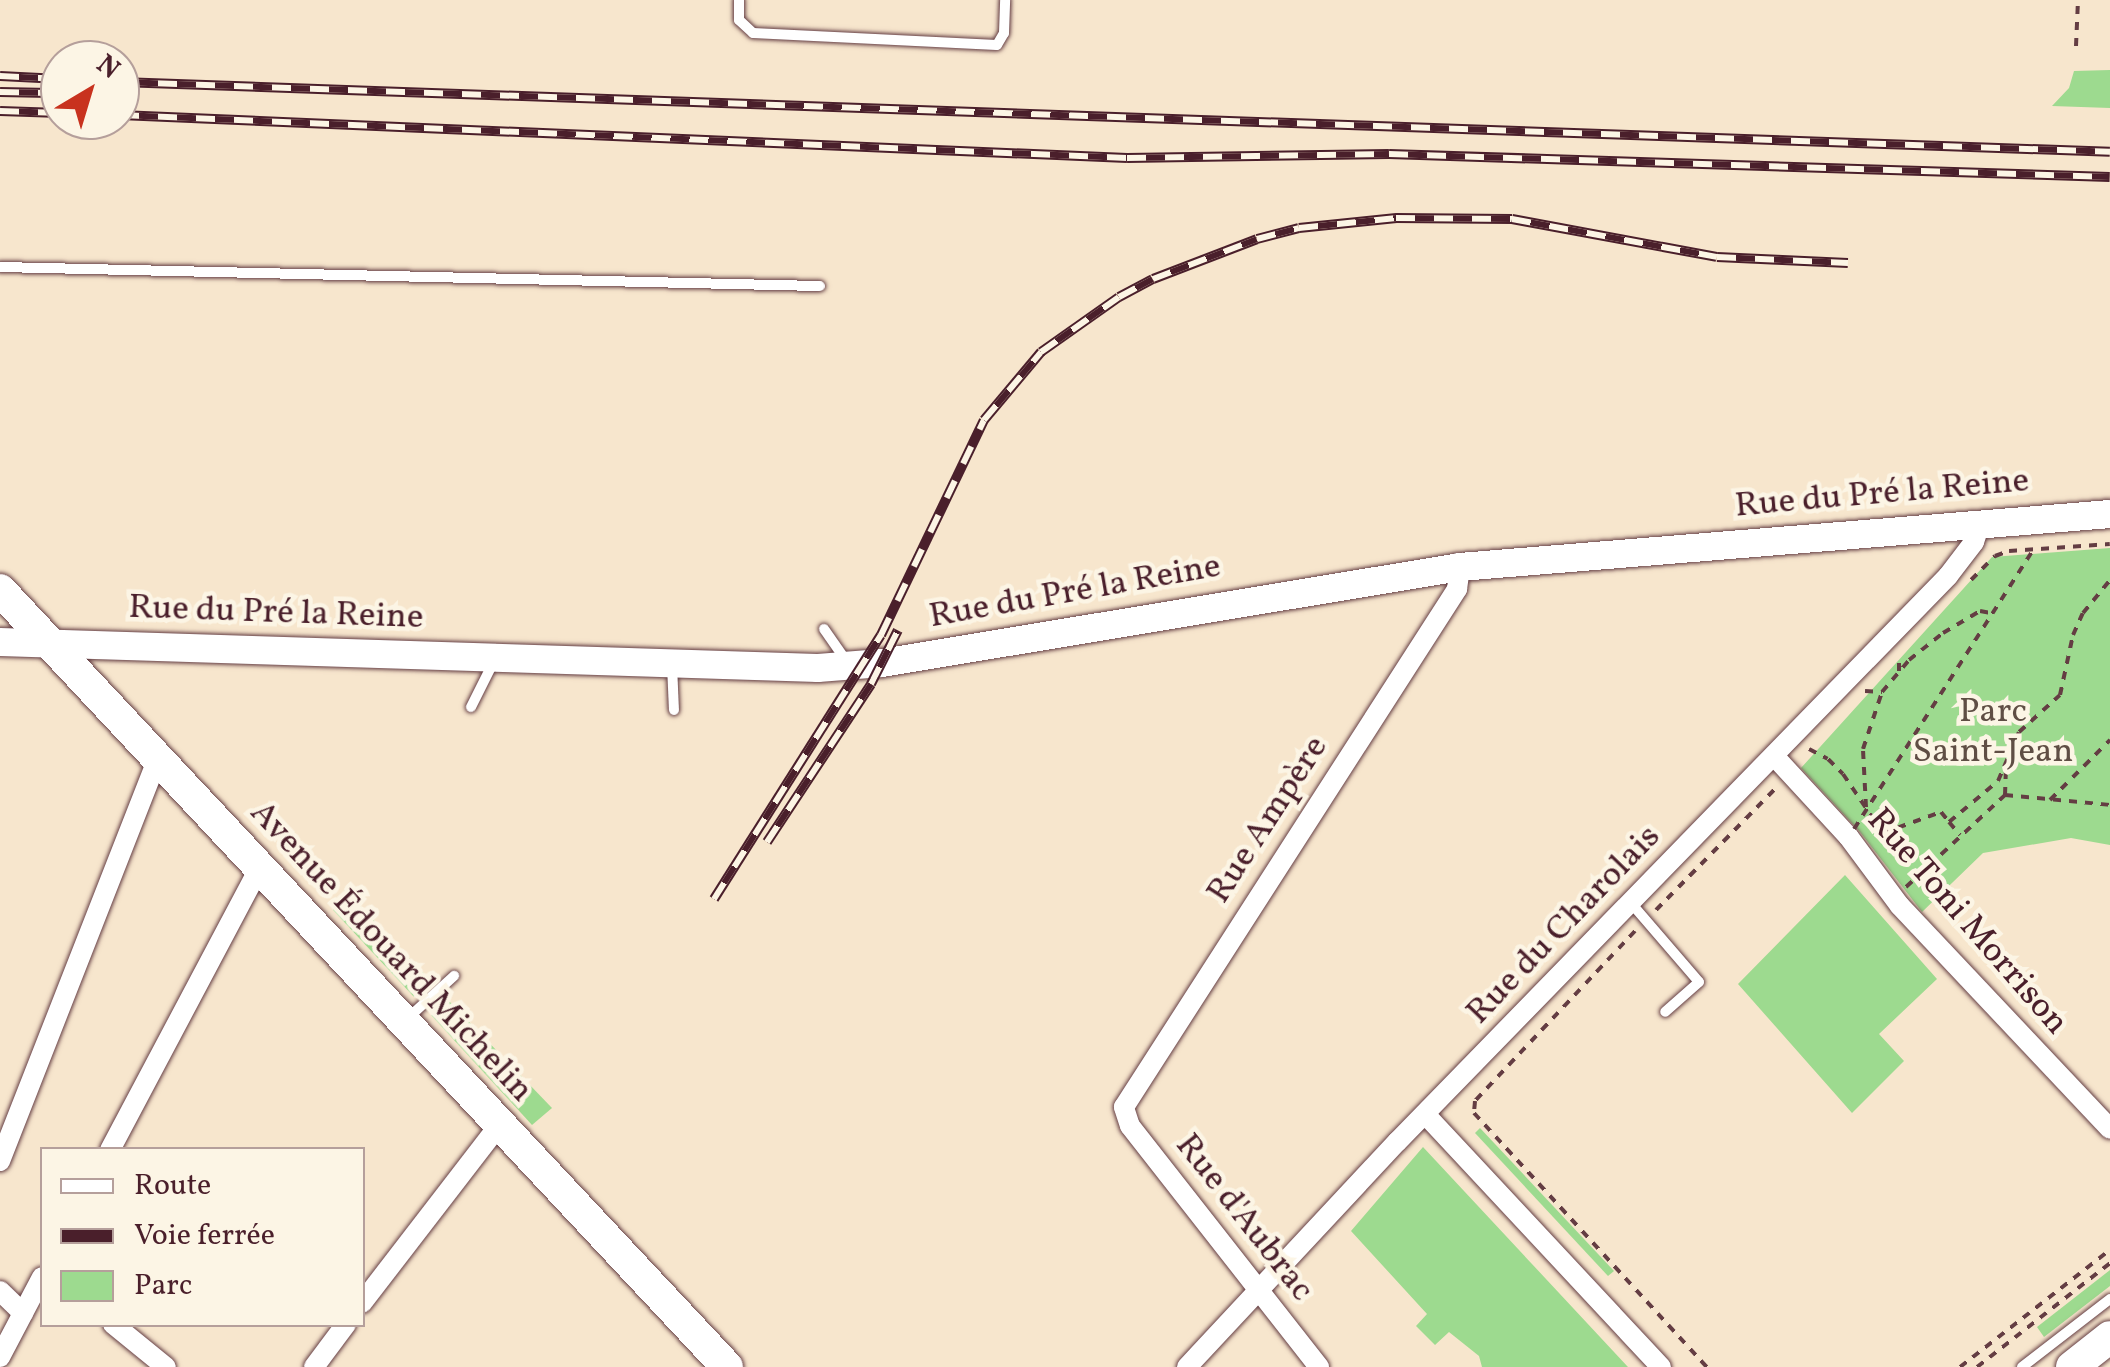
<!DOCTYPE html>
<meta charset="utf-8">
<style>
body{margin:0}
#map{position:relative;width:2110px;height:1367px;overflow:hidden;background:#f7e6cd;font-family:Vollkorn,serif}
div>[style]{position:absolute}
.green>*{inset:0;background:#9dda8f}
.path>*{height:4px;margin-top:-2px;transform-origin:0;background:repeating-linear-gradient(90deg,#643d43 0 8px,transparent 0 16px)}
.roads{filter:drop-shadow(0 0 2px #643d43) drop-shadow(0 0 2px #643d43)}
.lane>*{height:10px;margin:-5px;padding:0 5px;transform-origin:5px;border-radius:5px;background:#fff}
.street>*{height:20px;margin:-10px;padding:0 10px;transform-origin:10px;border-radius:10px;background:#fff}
.secondary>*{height:28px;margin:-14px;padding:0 14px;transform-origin:14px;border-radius:14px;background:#fff}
.primary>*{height:32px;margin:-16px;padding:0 16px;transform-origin:16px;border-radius:16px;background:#fff}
.rail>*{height:10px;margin-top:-5px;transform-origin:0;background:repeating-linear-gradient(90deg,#fcf5e5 0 19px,#4a1f2b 0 38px);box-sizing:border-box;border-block:2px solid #4a1f2b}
.path-bridge>*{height:4px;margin-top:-2px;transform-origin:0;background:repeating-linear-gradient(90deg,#643d43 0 8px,transparent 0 16px)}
span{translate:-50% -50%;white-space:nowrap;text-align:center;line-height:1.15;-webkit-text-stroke:9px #fcf5e5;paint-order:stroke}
.street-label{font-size:35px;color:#4a1f2b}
.park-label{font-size:35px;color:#5f4e44}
.legend{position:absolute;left:40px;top:1147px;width:325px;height:180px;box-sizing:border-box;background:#fcf5e5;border:2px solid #b59f9b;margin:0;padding:12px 18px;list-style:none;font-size:30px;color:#4a1f2b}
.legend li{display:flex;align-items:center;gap:20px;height:50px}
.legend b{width:50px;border:2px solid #b59f9b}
.north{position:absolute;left:40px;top:40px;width:100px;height:100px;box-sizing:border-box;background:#fcf5e5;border:2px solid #b59f9b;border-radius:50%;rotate:38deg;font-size:28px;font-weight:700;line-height:40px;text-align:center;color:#4a1f2b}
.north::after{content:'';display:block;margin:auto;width:35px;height:45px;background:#c8321e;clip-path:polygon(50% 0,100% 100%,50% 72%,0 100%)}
</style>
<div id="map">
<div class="green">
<i style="clip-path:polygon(2110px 70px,2110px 108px,2052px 106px,2069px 88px,2074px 71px)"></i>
<i style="clip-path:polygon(2110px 548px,2110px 845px,2071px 838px,1983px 853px,1922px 912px,1860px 832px,1801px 768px,1992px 557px)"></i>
<i style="clip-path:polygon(1845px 875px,1937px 979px,1879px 1034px,1904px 1061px,1852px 1113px,1738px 984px)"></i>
<i style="clip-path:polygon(345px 890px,431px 981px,414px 997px,333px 910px)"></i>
<i style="clip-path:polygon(448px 1000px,552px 1108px,532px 1125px,431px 1015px)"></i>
<i style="clip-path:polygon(1480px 1128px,1614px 1271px,1608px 1276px,1475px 1133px)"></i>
<i style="clip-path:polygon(1423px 1147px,1628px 1367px,1482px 1367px,1479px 1356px,1449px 1332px,1435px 1345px,1416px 1326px,1427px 1314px,1351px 1231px)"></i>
<i style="clip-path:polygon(2110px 1270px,2110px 1286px,2044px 1337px,2037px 1327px)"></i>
</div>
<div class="path">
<i style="left:2076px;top:46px;width:46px;rotate:-87.5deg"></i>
<i style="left:1971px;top:580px;width:34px;rotate:-45deg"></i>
<i style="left:1995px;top:556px;width:15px;rotate:-20deg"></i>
<i style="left:2009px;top:551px;width:101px;rotate:-4deg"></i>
<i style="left:1899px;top:671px;width:15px;rotate:-90deg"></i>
<i style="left:1865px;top:691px;width:17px;rotate:3deg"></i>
<i style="left:1809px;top:749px;width:21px;rotate:28deg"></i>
<i style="left:1828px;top:759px;width:21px;rotate:45deg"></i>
<i style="left:1843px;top:774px;width:71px;rotate:55.9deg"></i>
<i style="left:1883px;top:833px;width:62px;rotate:-19.9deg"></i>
<i style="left:1941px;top:812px;width:13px;rotate:51deg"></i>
<i style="left:1949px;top:822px;width:64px;rotate:-39.9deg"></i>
<i style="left:1998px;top:781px;width:53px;rotate:-66.8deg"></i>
<i style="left:2019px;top:732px;width:55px;rotate:-42.1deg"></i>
<i style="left:2060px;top:695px;width:61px;rotate:-77.8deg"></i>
<i style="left:2073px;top:635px;width:24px;rotate:-66deg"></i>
<i style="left:2083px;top:613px;width:43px;rotate:-50.7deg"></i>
<i style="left:2005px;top:795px;width:23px;rotate:-88deg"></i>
<i style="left:2050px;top:800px;width:85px;rotate:-45deg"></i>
<i style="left:1866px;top:807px;width:58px;rotate:-93deg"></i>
<i style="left:1863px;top:749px;width:60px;rotate:-71.6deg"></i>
<i style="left:1882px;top:692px;width:42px;rotate:-49.8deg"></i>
<i style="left:1909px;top:660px;width:43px;rotate:-38.5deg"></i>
<i style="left:1943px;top:633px;width:43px;rotate:-30.7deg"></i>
<i style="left:1980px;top:611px;width:11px;rotate:10deg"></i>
<i style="left:1949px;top:822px;width:17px;rotate:50deg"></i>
<i style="left:1906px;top:887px;width:135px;rotate:-42.9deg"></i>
<i style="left:2005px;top:795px;width:105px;rotate:5.4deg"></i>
<i style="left:1656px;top:910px;width:175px;rotate:-45.5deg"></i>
<i style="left:1635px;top:931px;width:233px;rotate:133.3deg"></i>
<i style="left:1475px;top:1101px;width:12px;rotate:95deg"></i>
<i style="left:1474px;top:1113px;width:345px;rotate:47.5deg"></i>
<i style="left:1960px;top:1367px;width:190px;rotate:-38deg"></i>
<i style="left:1977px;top:1367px;width:169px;rotate:-38deg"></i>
</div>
<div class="roads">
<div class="lane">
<i style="left:739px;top:0;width:20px;rotate:90deg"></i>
<i style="left:739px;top:20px;width:19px;rotate:43deg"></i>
<i style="left:753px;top:33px;width:244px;rotate:2.8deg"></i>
<i style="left:997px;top:45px;width:14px;rotate:-60deg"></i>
<i style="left:1004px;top:33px;width:33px;rotate:-88deg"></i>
<i style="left:0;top:267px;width:820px;rotate:1.33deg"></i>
<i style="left:824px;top:629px;width:39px;rotate:55deg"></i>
<i style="left:672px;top:665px;width:45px;rotate:87.5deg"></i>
<i style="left:471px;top:707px;width:54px;rotate:-63.4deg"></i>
<i style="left:1631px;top:903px;width:104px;rotate:49.3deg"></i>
<i style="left:1699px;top:982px;width:45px;rotate:138.6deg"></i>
<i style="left:407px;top:1019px;width:64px;rotate:-42.5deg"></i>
<i style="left:2022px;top:1367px;width:111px;rotate:-37.7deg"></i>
</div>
<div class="street">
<i style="left:1775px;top:757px;width:108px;rotate:47.3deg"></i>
<i style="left:1848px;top:836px;width:87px;rotate:53.4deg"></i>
<i style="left:1900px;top:906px;width:306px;rotate:46.7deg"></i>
<i style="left:1425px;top:1114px;width:346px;rotate:47deg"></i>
<i style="left:110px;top:1150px;width:318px;rotate:-62.1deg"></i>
<i style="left:0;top:1161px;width:430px;rotate:-68.6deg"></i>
<i style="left:0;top:1291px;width:32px;rotate:44deg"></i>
<i style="left:362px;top:1303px;width:225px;rotate:-52.4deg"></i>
<i style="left:113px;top:1324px;width:68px;rotate:39.1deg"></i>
<i style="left:0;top:1357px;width:90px;rotate:-62.3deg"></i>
<i style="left:314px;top:1367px;width:54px;rotate:-53.3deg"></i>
<i style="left:1187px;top:1367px;width:308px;rotate:-47deg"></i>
<i style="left:1397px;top:1142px;width:790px;rotate:-45.77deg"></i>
<i style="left:1948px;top:576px;width:43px;rotate:-52.6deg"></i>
<i style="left:1974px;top:542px;width:19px;rotate:-72deg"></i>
<i style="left:1319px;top:1367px;width:306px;rotate:-128.1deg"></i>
<i style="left:1130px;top:1126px;width:20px;rotate:-108deg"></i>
<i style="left:1124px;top:1107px;width:616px;rotate:-57.26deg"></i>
<i style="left:1457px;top:589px;width:22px;rotate:-82deg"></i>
</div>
<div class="secondary">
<i style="left:0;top:642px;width:818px;rotate:1.82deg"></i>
<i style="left:818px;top:668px;width:64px;rotate:-4.5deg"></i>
<i style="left:882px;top:663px;width:586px;rotate:-9.43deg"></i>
<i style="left:1460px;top:567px;width:652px;rotate:-4.66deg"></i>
</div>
<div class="primary">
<i style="left:0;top:590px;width:1064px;rotate:46.9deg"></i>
<i style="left:2072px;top:1367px;width:48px;rotate:-38.3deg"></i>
</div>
</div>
<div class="rail">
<i style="left:0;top:76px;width:60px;rotate:2.9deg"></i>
<i style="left:120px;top:82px;width:1991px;rotate:2.01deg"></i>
<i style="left:0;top:92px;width:50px;rotate:1.1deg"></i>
<i style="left:0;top:111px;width:60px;rotate:1.9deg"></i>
<i style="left:120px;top:115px;width:1008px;rotate:2.45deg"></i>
<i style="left:1127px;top:158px;width:262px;rotate:-0.9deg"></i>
<i style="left:1389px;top:154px;width:721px;rotate:1.83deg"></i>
<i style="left:767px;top:842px;width:189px;rotate:-56.6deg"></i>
<i style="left:871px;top:684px;width:60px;rotate:-63.4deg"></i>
<i style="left:714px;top:899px;width:312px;rotate:-57.7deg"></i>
<i style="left:881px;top:635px;width:238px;rotate:-64.4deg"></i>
<i style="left:984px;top:420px;width:89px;rotate:-50deg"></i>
<i style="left:1041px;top:352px;width:95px;rotate:-35.2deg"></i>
<i style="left:1119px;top:297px;width:38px;rotate:-28deg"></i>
<i style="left:1153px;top:279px;width:111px;rotate:-21deg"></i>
<i style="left:1257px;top:239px;width:43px;rotate:-14.7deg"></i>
<i style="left:1299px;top:228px;width:98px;rotate:-5.9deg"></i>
<i style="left:1396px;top:218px;width:116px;rotate:0.5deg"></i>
<i style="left:1512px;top:219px;width:208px;rotate:10.5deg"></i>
<i style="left:1717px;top:257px;width:131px;rotate:2.6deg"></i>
</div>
<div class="path-bridge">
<i style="left:1854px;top:829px;width:333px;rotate:-57.3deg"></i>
</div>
<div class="street-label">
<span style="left:1882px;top:494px;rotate:-5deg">Rue du Pré la Reine</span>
<span style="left:1075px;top:592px;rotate:-10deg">Rue du Pré la Reine</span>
<span style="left:276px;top:613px;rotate:2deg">Rue du Pré la Reine</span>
<span style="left:1268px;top:820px;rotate:-57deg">Rue Ampère</span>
<span style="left:1967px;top:922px;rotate:49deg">Rue Toni Morrison</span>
<span style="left:1564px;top:925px;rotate:-46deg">Rue du Charolais</span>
<span style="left:391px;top:952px;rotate:47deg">Avenue Édouard Michelin</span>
<span style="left:1244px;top:1218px;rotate:52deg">Rue d'Aubrac</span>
</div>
<div class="park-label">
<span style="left:1993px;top:732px">Parc<br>Saint-Jean</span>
</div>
<ul class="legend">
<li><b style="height:12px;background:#fff"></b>Route</li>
<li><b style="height:12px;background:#4a1f2b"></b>Voie ferrée</li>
<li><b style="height:28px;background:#9dda8f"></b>Parc</li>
</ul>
<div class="north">N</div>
</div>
